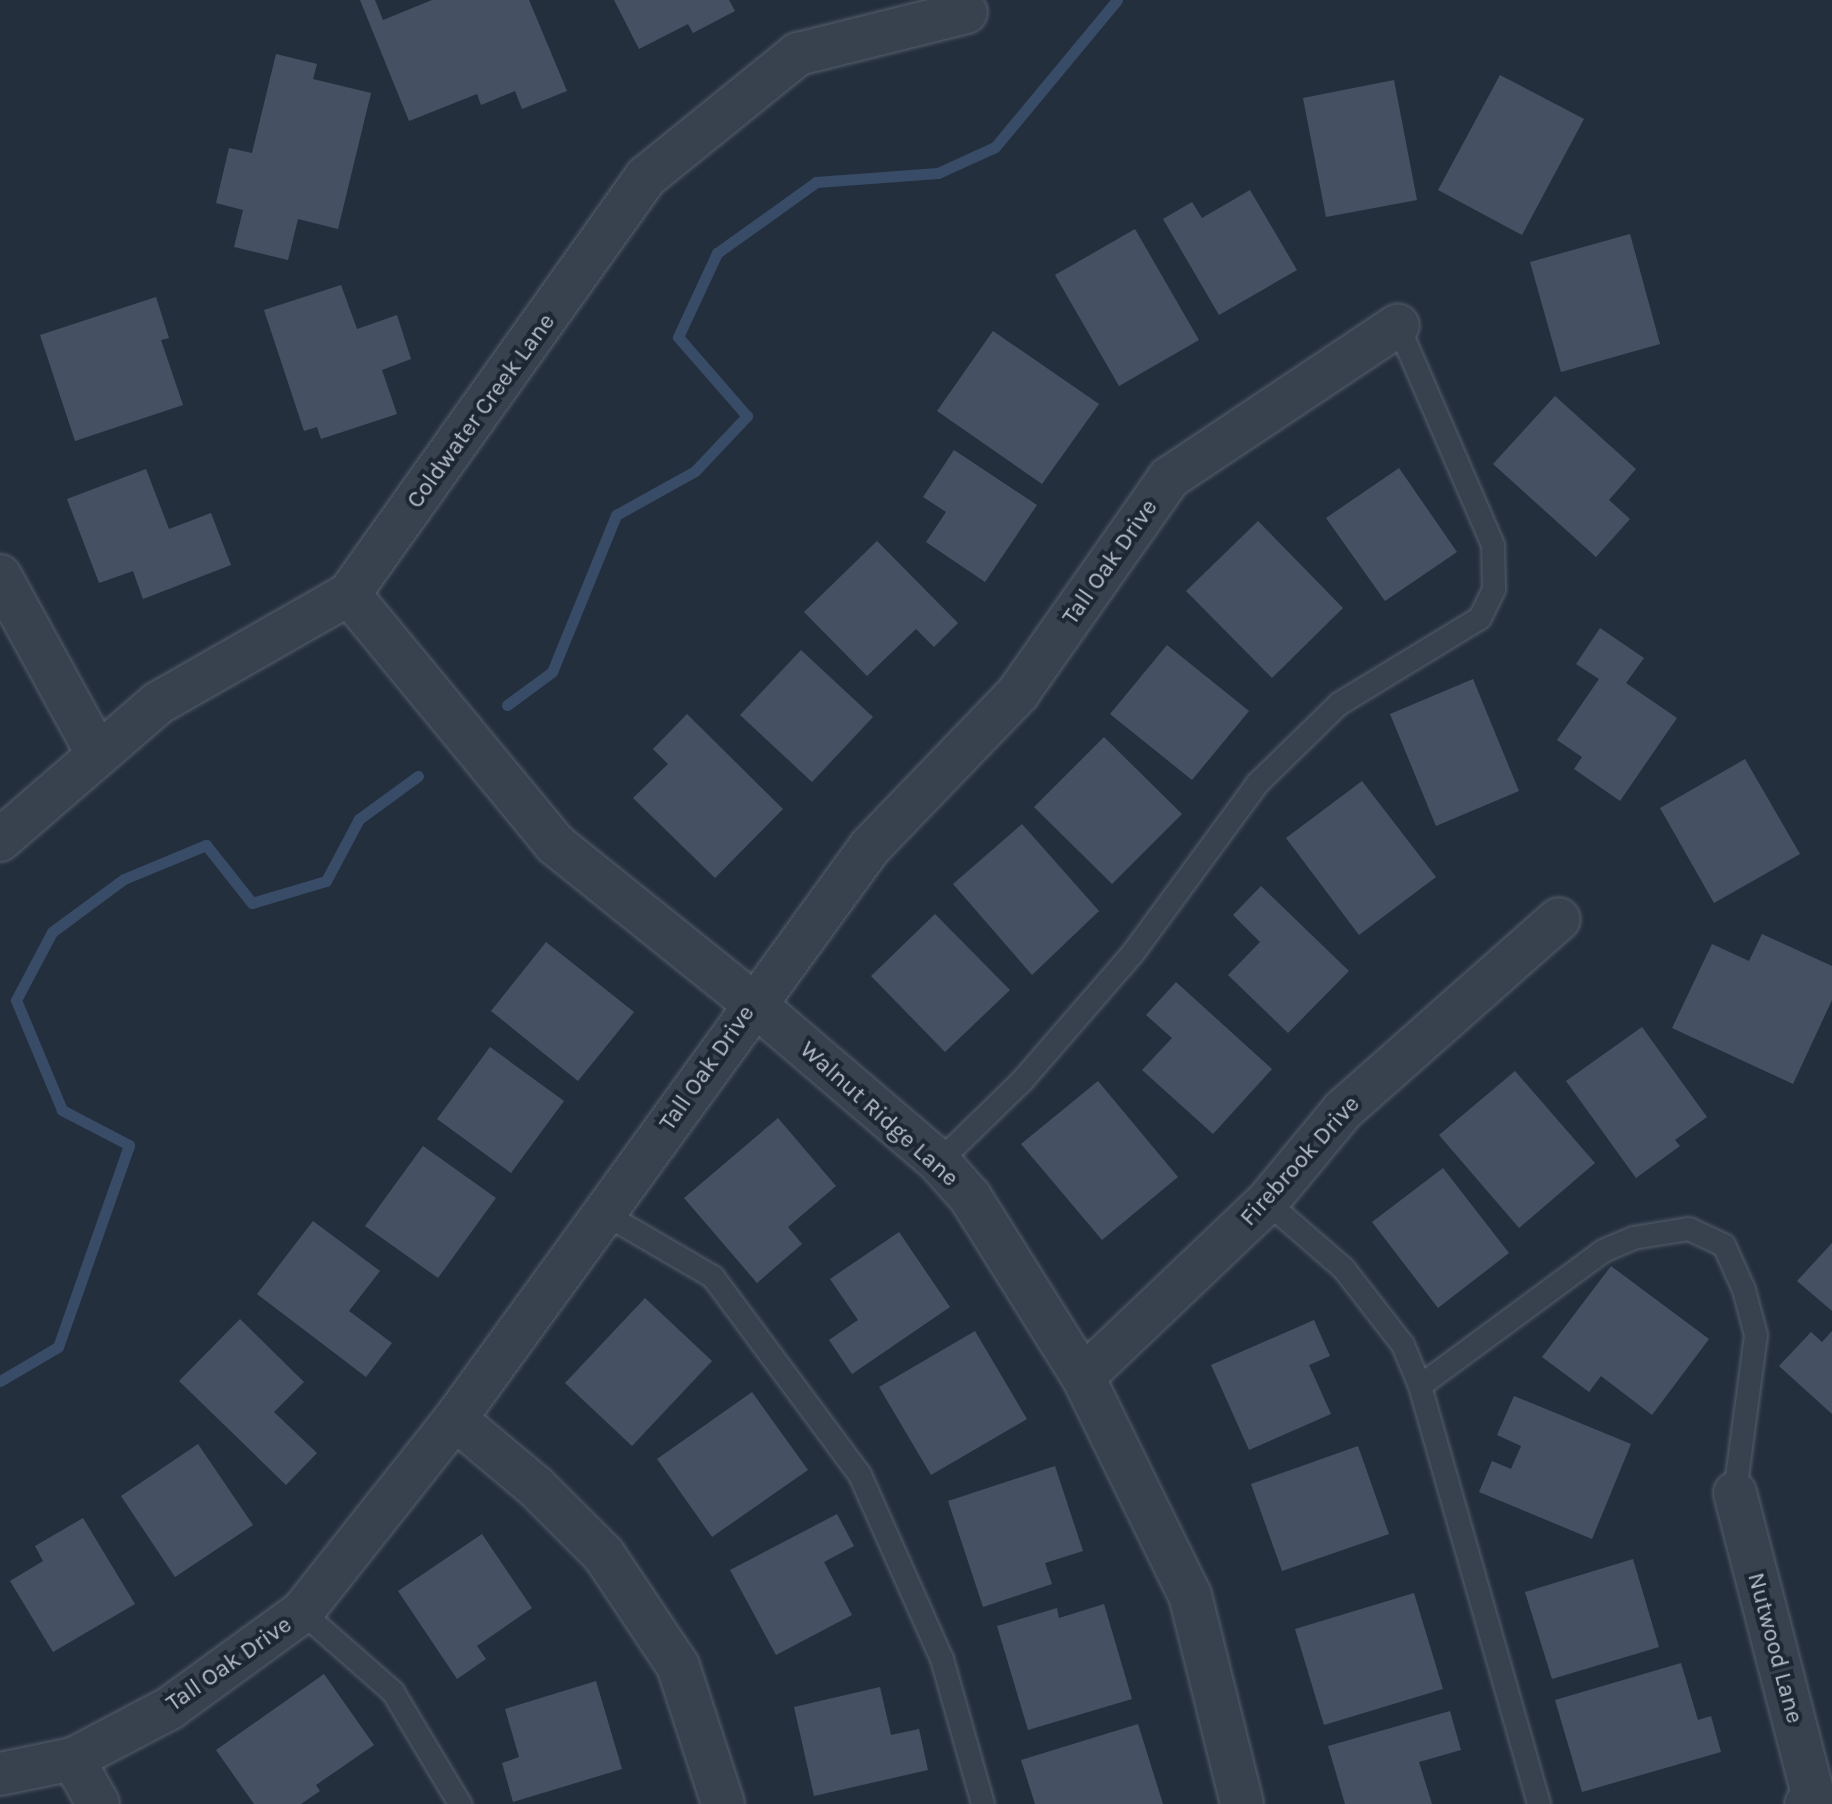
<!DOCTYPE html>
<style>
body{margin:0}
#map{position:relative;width:1832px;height:1804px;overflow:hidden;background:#242f3e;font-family:Karla,sans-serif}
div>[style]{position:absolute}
.stream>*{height:11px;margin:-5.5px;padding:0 5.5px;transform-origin:5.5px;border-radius:5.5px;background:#394c67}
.building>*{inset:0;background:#455162}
.roads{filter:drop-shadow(0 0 2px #565f6c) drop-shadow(0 0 2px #565f6c)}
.service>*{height:22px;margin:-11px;padding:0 11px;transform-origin:11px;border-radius:11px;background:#38414e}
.minor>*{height:42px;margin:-21px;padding:0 21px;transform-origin:21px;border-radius:21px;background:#38414e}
span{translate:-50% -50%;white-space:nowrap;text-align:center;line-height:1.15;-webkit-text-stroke:8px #1d2633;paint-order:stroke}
.street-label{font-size:24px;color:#b4bcc9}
</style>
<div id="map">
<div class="stream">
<i style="left:507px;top:705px;width:56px;rotate:-36.3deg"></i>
<i style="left:552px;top:672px;width:170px;rotate:-67.8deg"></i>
<i style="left:616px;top:515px;width:90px;rotate:-29.1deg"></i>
<i style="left:695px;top:471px;width:76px;rotate:-46.6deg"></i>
<i style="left:747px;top:416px;width:105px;rotate:-131.1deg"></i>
<i style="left:678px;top:337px;width:93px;rotate:-65.1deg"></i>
<i style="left:717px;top:253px;width:122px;rotate:-35.6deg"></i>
<i style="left:816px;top:182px;width:122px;rotate:-4.2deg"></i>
<i style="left:938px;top:173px;width:63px;rotate:-24.5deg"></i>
<i style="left:995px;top:147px;width:191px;rotate:-50.3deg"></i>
<i style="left:0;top:1381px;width:67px;rotate:-30.4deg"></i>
<i style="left:58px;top:1347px;width:214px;rotate:-70.6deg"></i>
<i style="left:129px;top:1145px;width:76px;rotate:-152.4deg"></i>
<i style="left:62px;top:1110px;width:119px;rotate:-112.7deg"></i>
<i style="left:16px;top:1000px;width:77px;rotate:-62.1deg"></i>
<i style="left:52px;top:932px;width:89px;rotate:-36.4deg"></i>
<i style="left:124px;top:879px;width:89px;rotate:-22.5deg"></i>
<i style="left:206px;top:845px;width:74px;rotate:51.6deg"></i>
<i style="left:252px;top:903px;width:77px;rotate:-16.6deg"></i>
<i style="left:326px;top:881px;width:70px;rotate:-62deg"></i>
<i style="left:359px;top:819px;width:73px;rotate:-36.1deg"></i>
</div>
<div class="building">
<i style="clip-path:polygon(360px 0,375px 0,383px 20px,432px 0,529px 0,567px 91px,522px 109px,515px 91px,481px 105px,477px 94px,409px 121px)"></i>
<i style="clip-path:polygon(614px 0,729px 0,735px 11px,693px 33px,688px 24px,639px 49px)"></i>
<i style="clip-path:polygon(276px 54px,317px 64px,313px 79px,371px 93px,338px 229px,298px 219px,288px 260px,234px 247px,243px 210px,216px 203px,229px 148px,252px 153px)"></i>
<i style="clip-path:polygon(1500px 75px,1584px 119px,1522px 235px,1438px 190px)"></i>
<i style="clip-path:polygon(1394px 80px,1417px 200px,1326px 217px,1303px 98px)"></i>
<i style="clip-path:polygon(1250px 190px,1297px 270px,1219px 315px,1163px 219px,1192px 202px,1202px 218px)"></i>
<i style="clip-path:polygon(1135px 229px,1199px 340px,1119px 386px,1055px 275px)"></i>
<i style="clip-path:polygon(1630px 234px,1660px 344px,1561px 372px,1530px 262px)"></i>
<i style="clip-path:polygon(341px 285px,357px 329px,397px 315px,411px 359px,382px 370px,397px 414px,321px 439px,317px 427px,304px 431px,264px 310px)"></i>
<i style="clip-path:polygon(156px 297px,169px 338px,161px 340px,183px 405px,75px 441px,40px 335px)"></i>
<i style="clip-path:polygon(993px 331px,1099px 404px,1042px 484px,937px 411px)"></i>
<i style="clip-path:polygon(1555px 396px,1636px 469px,1609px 500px,1630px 519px,1596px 557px,1493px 464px)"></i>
<i style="clip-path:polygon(954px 450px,1037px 505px,985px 582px,926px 542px,946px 512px,923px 497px)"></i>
<i style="clip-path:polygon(1399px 468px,1457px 552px,1385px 601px,1326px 518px)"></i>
<i style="clip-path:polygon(146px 469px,169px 529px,211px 513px,231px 565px,143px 599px,133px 571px,99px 583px,67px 499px)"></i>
<i style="clip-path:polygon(1258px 521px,1343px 608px,1272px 678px,1186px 591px)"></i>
<i style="clip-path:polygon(877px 541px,958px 623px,934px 647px,916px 629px,867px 676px,804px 612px)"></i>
<i style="clip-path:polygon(1600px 628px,1644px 658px,1626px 683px,1677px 718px,1620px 801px,1574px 769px,1582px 757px,1557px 740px,1599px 679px,1576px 664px)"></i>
<i style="clip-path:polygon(1167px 645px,1249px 711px,1192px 780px,1110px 714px)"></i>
<i style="clip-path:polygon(801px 650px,873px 717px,812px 782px,740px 715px)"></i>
<i style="clip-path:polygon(1473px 679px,1519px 791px,1436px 826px,1390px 714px)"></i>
<i style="clip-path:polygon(687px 714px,783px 809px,715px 878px,633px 798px,668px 764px,653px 749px)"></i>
<i style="clip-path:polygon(1104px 737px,1182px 814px,1112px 884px,1034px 807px)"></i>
<i style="clip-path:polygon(1745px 759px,1800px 854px,1714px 903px,1660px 808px)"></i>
<i style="clip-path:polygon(1362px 781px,1436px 877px,1359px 935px,1286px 838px)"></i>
<i style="clip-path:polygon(1022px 824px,1099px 911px,1032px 975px,953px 884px)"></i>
<i style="clip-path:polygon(1261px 886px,1349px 971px,1288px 1033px,1228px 975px,1260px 942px,1233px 915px)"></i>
<i style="clip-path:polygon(935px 914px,1010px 990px,945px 1052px,871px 976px)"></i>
<i style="clip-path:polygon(1762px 934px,1832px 966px,1832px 1000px,1793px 1084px,1672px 1028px,1712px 944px,1749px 961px)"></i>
<i style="clip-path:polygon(546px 942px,634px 1012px,578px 1081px,491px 1011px)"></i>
<i style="clip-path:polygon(1176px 982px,1272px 1069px,1213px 1134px,1142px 1070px,1172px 1038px,1146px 1015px)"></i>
<i style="clip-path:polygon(1642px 1027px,1707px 1117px,1675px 1140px,1680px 1146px,1636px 1178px,1566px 1081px)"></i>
<i style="clip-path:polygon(490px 1047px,564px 1101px,511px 1173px,437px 1119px)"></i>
<i style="clip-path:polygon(1515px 1071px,1595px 1163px,1519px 1228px,1439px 1135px)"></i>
<i style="clip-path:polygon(1098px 1081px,1178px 1177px,1102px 1240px,1021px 1144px)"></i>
<i style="clip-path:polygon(778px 1118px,836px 1186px,788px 1227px,802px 1244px,757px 1283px,684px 1198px)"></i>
<i style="clip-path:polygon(423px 1146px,496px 1198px,438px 1278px,365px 1226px)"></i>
<i style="clip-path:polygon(1443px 1168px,1509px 1253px,1438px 1308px,1372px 1222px)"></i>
<i style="clip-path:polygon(313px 1221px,380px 1271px,349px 1311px,392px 1343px,366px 1377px,257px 1294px)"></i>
<i style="clip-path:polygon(899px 1232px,950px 1307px,852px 1374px,829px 1340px,858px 1320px,830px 1279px)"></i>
<i style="clip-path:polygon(1832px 1243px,1832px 1311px,1797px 1281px)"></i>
<i style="clip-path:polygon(1611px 1266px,1709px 1339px,1652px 1415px,1601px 1376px,1589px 1392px,1542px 1357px)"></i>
<i style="clip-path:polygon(645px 1298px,712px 1361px,632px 1446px,565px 1383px)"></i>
<i style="clip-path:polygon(240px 1319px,304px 1382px,274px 1412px,317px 1453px,286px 1485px,179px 1381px)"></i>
<i style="clip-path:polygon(1314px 1320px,1330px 1356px,1309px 1365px,1331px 1414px,1249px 1450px,1211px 1365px)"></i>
<i style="clip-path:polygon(975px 1331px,1027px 1419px,931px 1475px,879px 1387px)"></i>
<i style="clip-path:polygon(1832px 1331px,1832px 1414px,1779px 1366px,1811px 1332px,1822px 1342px)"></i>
<i style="clip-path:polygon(752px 1392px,808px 1470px,712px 1537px,657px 1459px)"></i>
<i style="clip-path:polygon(1514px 1396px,1631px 1444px,1592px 1539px,1479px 1492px,1492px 1461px,1511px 1469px,1521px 1446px,1497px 1435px)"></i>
<i style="clip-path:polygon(198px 1444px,253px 1525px,175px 1577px,121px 1496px)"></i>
<i style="clip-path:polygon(1358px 1446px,1389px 1534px,1282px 1571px,1251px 1484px)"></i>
<i style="clip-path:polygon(1055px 1466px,1083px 1551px,1045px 1563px,1052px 1584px,983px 1607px,948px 1501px)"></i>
<i style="clip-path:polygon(837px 1514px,854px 1546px,824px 1562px,852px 1615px,776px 1655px,730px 1570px)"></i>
<i style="clip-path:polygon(83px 1518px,135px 1604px,53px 1652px,10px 1581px,43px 1561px,35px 1546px)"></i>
<i style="clip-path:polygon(482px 1534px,532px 1608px,477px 1646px,486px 1659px,457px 1679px,398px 1591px)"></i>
<i style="clip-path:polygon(1633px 1559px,1659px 1647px,1552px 1679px,1525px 1592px)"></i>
<i style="clip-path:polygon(1414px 1593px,1443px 1689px,1324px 1725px,1295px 1629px)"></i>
<i style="clip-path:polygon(1104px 1604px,1132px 1699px,1028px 1730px,997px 1626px,1057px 1608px,1059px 1618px)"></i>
<i style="clip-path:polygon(1681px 1663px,1698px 1720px,1711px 1716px,1721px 1752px,1582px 1792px,1555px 1700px)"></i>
<i style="clip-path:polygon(324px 1674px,374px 1745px,316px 1785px,320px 1791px,301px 1804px,254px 1804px,216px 1750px)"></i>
<i style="clip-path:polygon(596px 1681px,622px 1769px,513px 1802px,502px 1763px,519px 1757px,505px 1709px)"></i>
<i style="clip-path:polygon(880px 1687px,891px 1735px,919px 1729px,928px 1770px,814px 1796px,794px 1707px)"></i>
<i style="clip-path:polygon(1450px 1711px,1461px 1750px,1419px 1762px,1432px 1804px,1345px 1804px,1328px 1746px)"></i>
<i style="clip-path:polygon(1138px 1724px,1163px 1804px,1035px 1804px,1021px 1760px)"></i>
</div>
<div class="roads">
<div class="service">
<i style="left:939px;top:1162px;width:117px;rotate:-44.3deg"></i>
<i style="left:1023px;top:1080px;width:168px;rotate:-49.1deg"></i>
<i style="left:1133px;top:953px;width:210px;rotate:-53.7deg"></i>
<i style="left:1257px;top:784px;width:115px;rotate:-44.3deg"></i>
<i style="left:1339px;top:704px;width:165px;rotate:-31.4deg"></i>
<i style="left:1480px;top:618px;width:32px;rotate:-64deg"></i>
<i style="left:1494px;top:589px;width:44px;rotate:-91.3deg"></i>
<i style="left:1493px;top:545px;width:240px;rotate:-113.4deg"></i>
<i style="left:1267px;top:1202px;width:102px;rotate:41deg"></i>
<i style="left:1344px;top:1269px;width:96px;rotate:52.2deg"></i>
<i style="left:1403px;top:1345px;width:44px;rotate:67.5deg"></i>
<i style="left:1420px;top:1386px;width:435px;rotate:74.1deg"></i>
<i style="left:605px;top:1214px;width:125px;rotate:30.3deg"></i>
<i style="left:713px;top:1277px;width:247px;rotate:53.4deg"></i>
<i style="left:860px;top:1475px;width:201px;rotate:66deg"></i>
<i style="left:942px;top:1659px;width:151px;rotate:74.2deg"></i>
<i style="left:1420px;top:1386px;width:227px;rotate:-36.4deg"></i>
<i style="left:1603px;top:1251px;width:33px;rotate:-23deg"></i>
<i style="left:1633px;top:1238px;width:57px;rotate:-9.1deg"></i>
<i style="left:1689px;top:1229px;width:38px;rotate:25deg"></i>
<i style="left:1724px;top:1245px;width:49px;rotate:66deg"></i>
<i style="left:1744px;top:1290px;width:47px;rotate:75.1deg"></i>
<i style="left:1756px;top:1335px;width:159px;rotate:97.6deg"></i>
<i style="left:302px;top:1612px;width:121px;rotate:41.3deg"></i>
<i style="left:393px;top:1692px;width:131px;rotate:59.1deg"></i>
</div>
<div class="minor">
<i style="left:0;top:576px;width:204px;rotate:61.3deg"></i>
<i style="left:349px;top:594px;width:324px;rotate:50.5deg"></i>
<i style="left:555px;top:844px;width:254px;rotate:38.8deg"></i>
<i style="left:753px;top:1003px;width:245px;rotate:40.5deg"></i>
<i style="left:939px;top:1162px;width:47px;rotate:48.5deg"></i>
<i style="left:970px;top:1197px;width:213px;rotate:57.9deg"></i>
<i style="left:1083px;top:1377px;width:243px;rotate:63.9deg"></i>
<i style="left:1190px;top:1595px;width:215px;rotate:76deg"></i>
<i style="left:0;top:840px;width:209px;rotate:-40.9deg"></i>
<i style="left:158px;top:703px;width:220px;rotate:-29.7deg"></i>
<i style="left:349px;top:594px;width:512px;rotate:-54.54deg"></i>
<i style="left:646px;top:177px;width:196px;rotate:-39deg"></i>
<i style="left:798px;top:54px;width:173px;rotate:-14deg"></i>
<i style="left:1083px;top:1377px;width:254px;rotate:-43.6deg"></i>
<i style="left:1267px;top:1202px;width:119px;rotate:-50.4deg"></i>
<i style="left:1343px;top:1110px;width:288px;rotate:-41.5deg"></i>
<i style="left:455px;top:1419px;width:106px;rotate:40deg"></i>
<i style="left:536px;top:1487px;width:96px;rotate:45deg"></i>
<i style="left:604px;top:1555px;width:133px;rotate:56.3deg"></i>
<i style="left:678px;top:1666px;width:145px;rotate:71.9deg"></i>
<i style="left:1735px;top:1493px;width:319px;rotate:75.5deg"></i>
<i style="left:1815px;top:1802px;width:9px;rotate:167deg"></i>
<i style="left:73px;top:1759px;width:51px;rotate:60.9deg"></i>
<i style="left:0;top:1774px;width:75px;rotate:-11.6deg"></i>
<i style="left:73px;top:1759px;width:110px;rotate:-27.7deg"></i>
<i style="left:170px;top:1708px;width:163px;rotate:-36deg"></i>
<i style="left:302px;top:1612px;width:246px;rotate:-51.6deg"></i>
<i style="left:455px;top:1419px;width:707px;rotate:-54.04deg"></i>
<i style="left:870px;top:847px;width:214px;rotate:-46.1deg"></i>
<i style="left:1018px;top:693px;width:263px;rotate:-54.9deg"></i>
<i style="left:1169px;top:478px;width:275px;rotate:-33.7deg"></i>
</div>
</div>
<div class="street-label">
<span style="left:481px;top:411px;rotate:-54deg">Coldwater Creek Lane</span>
<span style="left:1110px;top:562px;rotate:-55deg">Tall Oak Drive</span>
<span style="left:707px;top:1068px;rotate:-55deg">Tall Oak Drive</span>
<span style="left:879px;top:1114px;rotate:42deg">Walnut Ridge Lane</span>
<span style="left:1300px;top:1161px;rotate:-48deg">Firebrook Drive</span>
<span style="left:1775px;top:1648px;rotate:75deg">Nutwood Lane</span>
<span style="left:229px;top:1664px;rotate:-35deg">Tall Oak Drive</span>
</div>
</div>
